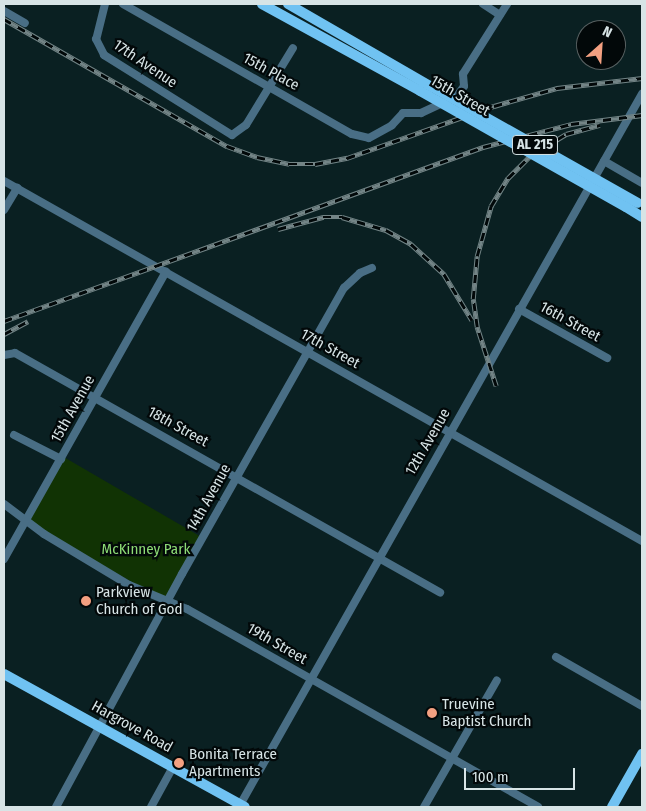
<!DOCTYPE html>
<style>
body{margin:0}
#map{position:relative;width:646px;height:811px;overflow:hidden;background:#0a2022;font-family:"Fira Sans Condensed",sans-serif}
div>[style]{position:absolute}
.green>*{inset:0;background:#113304}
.minor>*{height:8px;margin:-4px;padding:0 4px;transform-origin:4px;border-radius:4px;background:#496e85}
.major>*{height:10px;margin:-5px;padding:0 5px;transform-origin:5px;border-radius:5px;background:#70c2f2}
.rail>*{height:4.5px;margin-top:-2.25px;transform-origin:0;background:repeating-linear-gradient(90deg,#020809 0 8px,#738486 0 16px);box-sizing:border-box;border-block:1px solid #738486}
.major-bridge>*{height:10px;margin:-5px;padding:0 5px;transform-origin:5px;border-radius:5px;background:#70c2f2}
.dots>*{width:14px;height:14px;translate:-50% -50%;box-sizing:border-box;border:2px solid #020809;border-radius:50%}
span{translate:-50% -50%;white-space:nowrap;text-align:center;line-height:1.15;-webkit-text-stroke:4.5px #020809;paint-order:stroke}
.shield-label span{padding:1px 4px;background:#020809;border:1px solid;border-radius:4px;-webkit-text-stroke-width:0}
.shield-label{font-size:14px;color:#d7e4e6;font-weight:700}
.street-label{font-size:15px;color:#d7e4e6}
.park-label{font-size:15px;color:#8ddb76}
.poi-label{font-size:15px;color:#d7e4e6}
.left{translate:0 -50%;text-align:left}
.frame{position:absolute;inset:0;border:5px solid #d7e4e6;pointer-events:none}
.north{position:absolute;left:576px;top:20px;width:50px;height:50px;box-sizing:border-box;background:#020809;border:1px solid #576061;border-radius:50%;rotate:26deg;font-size:14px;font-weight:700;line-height:20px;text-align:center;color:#d7e4e6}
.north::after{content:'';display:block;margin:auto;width:18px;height:22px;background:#f3a081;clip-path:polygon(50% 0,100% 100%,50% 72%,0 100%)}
.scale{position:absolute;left:464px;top:768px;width:111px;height:22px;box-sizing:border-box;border:2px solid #d7e4e6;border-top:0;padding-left:6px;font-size:15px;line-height:18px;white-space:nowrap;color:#d7e4e6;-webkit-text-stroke:4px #020809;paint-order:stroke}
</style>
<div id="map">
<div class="green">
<i style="clip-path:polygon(62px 456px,203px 538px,167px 602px,25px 521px)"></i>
</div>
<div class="minor">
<i style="left:105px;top:4px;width:36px;rotate:104deg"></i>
<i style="left:96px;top:39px;width:18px;rotate:63deg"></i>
<i style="left:104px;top:55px;width:151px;rotate:32deg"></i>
<i style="left:232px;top:135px;width:17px;rotate:-36deg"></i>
<i style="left:246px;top:125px;width:90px;rotate:-58.6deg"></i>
<i style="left:123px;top:4px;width:263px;rotate:29.6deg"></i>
<i style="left:352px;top:134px;width:17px;rotate:13deg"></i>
<i style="left:369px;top:138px;width:26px;rotate:-29deg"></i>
<i style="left:392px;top:125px;width:16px;rotate:-47deg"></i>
<i style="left:403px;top:113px;width:18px"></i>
<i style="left:421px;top:113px;width:40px;rotate:-25deg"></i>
<i style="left:457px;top:96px;width:12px;rotate:-55deg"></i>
<i style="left:464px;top:86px;width:12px;rotate:-95deg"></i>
<i style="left:463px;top:74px;width:83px;rotate:-57.8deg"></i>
<i style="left:483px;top:4px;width:20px;rotate:33deg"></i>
<i style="left:4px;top:11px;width:24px;rotate:30deg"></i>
<i style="left:604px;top:161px;width:44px;rotate:30.1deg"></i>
<i style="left:4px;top:181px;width:733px;rotate:29.43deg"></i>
<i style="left:4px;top:210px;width:26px;rotate:-59deg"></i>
<i style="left:519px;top:309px;width:101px;rotate:29.1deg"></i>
<i style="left:4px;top:355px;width:11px;rotate:-10deg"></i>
<i style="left:15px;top:353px;width:488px;rotate:29.4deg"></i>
<i style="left:14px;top:435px;width:53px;rotate:27.1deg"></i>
<i style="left:4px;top:504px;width:50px;rotate:36.9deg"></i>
<i style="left:44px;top:534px;width:99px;rotate:31deg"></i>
<i style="left:129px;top:585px;width:63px;rotate:22.5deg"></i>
<i style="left:187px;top:609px;width:403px;rotate:29.4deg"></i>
<i style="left:4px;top:559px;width:330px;rotate:-60.6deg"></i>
<i style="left:556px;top:657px;width:99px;rotate:29.7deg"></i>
<i style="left:240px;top:805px;width:817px;rotate:-60.52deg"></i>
<i style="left:56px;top:807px;width:265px;rotate:-61.6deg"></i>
<i style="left:182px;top:574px;width:329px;rotate:-60.5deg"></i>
<i style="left:344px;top:288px;width:22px;rotate:-43deg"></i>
<i style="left:360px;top:273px;width:13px;rotate:-23deg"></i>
<i style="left:151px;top:807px;width:46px;rotate:-61.2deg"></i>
<i style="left:424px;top:807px;width:146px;rotate:-60.1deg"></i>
</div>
<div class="major">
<i style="left:262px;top:4px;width:180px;rotate:28.8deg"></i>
<i style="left:288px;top:4px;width:166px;rotate:30deg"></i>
<i style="left:626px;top:207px;width:19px;rotate:32deg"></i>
<i style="left:4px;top:674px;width:275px;rotate:28.9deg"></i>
<i style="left:612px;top:807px;width:61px;rotate:-60.5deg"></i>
</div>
<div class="rail">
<i style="left:4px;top:19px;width:257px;rotate:29.7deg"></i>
<i style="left:227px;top:146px;width:32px;rotate:20deg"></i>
<i style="left:257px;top:157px;width:33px;rotate:12deg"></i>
<i style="left:289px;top:164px;width:26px"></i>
<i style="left:315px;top:164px;width:33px;rotate:-11deg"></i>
<i style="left:347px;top:158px;width:156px;rotate:-19.5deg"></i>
<i style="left:494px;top:106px;width:66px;rotate:-15.9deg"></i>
<i style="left:557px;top:88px;width:86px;rotate:-6.7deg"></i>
<i style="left:278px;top:229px;width:47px;rotate:-14.9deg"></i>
<i style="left:323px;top:217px;width:19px"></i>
<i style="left:342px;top:217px;width:46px;rotate:16.5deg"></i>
<i style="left:386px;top:230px;width:29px;rotate:29deg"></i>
<i style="left:411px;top:244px;width:45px;rotate:42.3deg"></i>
<i style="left:444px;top:274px;width:54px;rotate:58.7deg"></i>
<i style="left:4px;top:321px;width:510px;rotate:-19.96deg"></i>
<i style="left:483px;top:147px;width:91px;rotate:-14.6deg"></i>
<i style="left:571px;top:124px;width:72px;rotate:-7.2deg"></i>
<i style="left:4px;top:334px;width:27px;rotate:-28deg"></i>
<i style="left:496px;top:386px;width:62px;rotate:-107.9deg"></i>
<i style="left:477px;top:327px;width:28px;rotate:-98deg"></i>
<i style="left:473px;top:299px;width:43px;rotate:-84.7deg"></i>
<i style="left:477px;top:256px;width:52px;rotate:-74.4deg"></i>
<i style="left:491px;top:206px;width:33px;rotate:-59deg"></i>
<i style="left:508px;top:178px;width:31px;rotate:-45deg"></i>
<i style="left:530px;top:156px;width:42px;rotate:-31.4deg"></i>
<i style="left:566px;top:134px;width:35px;rotate:-15deg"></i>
</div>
<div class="major-bridge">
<i style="left:432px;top:87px;width:236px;rotate:29.4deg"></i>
<i style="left:420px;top:91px;width:236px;rotate:29.4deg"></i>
</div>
<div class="dots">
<i style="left:86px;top:601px;background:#f3a081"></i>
<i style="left:432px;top:713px;background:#f3a081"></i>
<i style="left:179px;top:763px;background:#f3a081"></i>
</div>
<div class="shield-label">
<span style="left:535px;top:145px">AL 215</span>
</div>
<div class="street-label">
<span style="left:145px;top:64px;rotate:34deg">17th Avenue</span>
<span style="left:271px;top:72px;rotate:29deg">15th Place</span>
<span style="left:460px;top:96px;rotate:30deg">15th Street</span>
<span style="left:570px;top:322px;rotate:29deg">16th Street</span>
<span style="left:330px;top:349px;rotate:29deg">17th Street</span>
<span style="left:73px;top:409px;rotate:-61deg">15th Avenue</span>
<span style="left:178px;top:427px;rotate:29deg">18th Street</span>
<span style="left:428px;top:442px;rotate:-60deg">12th Avenue</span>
<span style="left:209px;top:498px;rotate:-61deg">14th Avenue</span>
<span style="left:277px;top:644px;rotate:30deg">19th Street</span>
<span style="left:132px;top:727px;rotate:29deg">Hargrove Road</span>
</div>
<div class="park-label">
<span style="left:146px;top:550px">McKinney Park</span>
</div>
<div class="poi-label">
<span class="left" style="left:96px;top:601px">Parkview<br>Church of God</span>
<span class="left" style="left:442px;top:713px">Truevine<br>Baptist Church</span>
<span class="left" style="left:189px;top:763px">Bonita Terrace<br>Apartments</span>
</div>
<div class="frame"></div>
<div class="north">N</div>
<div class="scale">100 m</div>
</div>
